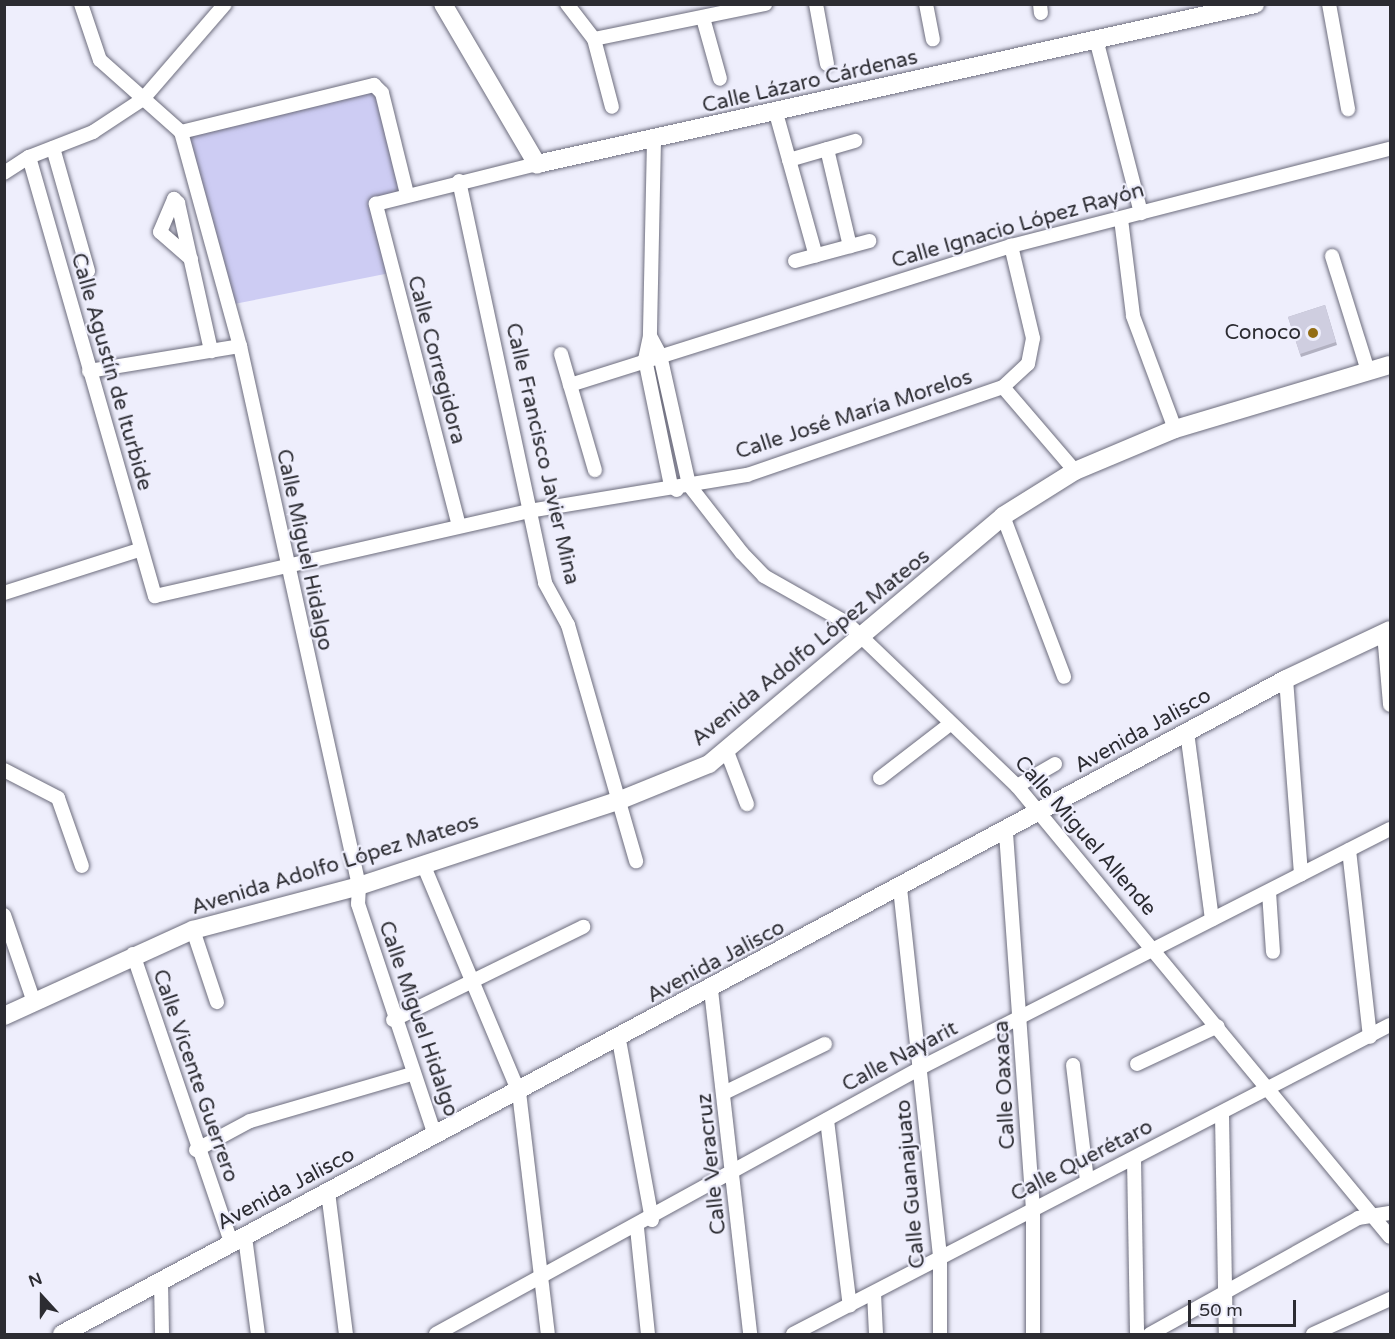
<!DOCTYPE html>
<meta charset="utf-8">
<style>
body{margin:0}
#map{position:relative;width:1395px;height:1339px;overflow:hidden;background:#eeeefc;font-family:"Varela Round",sans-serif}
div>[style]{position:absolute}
.green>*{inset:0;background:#cdccf3}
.roads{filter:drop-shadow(0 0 2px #6d6d7d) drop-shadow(0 0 2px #6d6d7d)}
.minor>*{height:14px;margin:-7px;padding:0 7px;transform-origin:7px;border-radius:7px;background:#fff}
.major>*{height:18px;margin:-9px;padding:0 9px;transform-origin:9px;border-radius:9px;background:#fff}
.wall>*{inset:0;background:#b2b1c1}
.building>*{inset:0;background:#cfcee0}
.dots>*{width:16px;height:16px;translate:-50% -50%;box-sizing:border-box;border:3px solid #eeeefc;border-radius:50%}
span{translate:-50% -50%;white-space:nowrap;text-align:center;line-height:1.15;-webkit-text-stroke:4.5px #eeeefc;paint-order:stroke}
.street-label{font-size:21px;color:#2c2c32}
.poi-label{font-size:21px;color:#2c2c32}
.right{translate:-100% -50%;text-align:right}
.frame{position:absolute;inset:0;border:6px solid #2c2c32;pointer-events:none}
.north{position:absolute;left:12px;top:1267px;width:60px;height:60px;-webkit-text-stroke:4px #eeeefc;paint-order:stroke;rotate:339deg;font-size:16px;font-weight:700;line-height:24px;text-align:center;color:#2c2c32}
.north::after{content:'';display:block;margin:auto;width:21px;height:27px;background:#2c2c32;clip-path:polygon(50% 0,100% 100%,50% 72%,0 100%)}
.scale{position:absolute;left:1188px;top:1300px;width:108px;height:27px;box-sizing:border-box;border:3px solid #2c2c32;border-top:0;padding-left:8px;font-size:18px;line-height:21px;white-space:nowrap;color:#2c2c32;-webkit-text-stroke:4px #eeeefc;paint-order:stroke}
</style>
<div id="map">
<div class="green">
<i style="clip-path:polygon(378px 87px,407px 194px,376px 205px,390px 273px,229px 305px,181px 132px)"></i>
</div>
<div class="roads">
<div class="minor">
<i style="left:81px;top:4px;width:59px;rotate:71.3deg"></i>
<i style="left:100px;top:60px;width:108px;rotate:41.6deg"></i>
<i style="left:181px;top:132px;width:222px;rotate:74.6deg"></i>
<i style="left:240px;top:346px;width:553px;rotate:77.57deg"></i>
<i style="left:359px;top:886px;width:18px;rotate:93deg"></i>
<i style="left:358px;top:904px;width:243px;rotate:71.6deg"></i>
<i style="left:567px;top:4px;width:44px;rotate:52.4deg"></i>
<i style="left:594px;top:39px;width:70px;rotate:75.2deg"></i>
<i style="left:816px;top:4px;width:61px;rotate:79.6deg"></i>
<i style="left:926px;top:4px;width:36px;rotate:79deg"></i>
<i style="left:1040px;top:4px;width:9px;rotate:84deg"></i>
<i style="left:1329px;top:4px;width:107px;rotate:79.7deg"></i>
<i style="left:703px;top:18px;width:63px;rotate:74.4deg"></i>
<i style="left:594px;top:39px;width:175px;rotate:-11.6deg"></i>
<i style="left:1096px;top:39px;width:180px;rotate:75.5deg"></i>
<i style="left:776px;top:113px;width:148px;rotate:74.4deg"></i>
<i style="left:181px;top:132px;width:199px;rotate:-13.7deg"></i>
<i style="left:374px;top:85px;width:11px;rotate:45deg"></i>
<i style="left:382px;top:93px;width:104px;rotate:76.1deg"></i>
<i style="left:654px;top:140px;width:196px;rotate:91.2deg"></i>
<i style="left:650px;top:336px;width:24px;rotate:102deg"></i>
<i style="left:645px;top:359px;width:130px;rotate:78.4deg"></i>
<i style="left:671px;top:486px;width:7px;rotate:34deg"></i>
<i style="left:53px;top:148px;width:128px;rotate:74.1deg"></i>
<i style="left:827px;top:149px;width:100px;rotate:76.7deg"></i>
<i style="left:29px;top:157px;width:457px;rotate:74deg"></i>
<i style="left:155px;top:596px;width:384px;rotate:-12.8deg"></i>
<i style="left:529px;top:511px;width:221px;rotate:-9.4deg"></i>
<i style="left:747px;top:475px;width:271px;rotate:-19deg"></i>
<i style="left:1003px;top:387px;width:34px;rotate:-43deg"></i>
<i style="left:1028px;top:364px;width:26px;rotate:-79deg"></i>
<i style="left:1033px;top:338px;width:95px;rotate:-103.4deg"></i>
<i style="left:789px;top:160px;width:69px;rotate:-16.1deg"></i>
<i style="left:4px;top:173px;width:30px;rotate:-33deg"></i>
<i style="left:29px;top:157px;width:69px;rotate:-21.3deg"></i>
<i style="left:93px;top:132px;width:60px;rotate:-33.4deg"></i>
<i style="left:143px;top:99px;width:125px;rotate:-49.2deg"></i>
<i style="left:459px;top:181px;width:411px;rotate:77.9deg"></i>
<i style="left:545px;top:583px;width:48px;rotate:61.3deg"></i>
<i style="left:568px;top:625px;width:246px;rotate:73.9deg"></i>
<i style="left:1121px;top:219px;width:98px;rotate:82.9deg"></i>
<i style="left:1133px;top:316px;width:121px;rotate:69.6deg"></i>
<i style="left:1332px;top:256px;width:121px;rotate:72.6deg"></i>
<i style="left:191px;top:259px;width:41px;rotate:-138.9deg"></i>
<i style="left:160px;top:232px;width:36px;rotate:-67deg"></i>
<i style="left:174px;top:199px;width:6px;rotate:45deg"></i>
<i style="left:178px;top:203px;width:152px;rotate:77.4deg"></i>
<i style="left:795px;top:261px;width:77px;rotate:-15.1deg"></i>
<i style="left:650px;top:336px;width:21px;rotate:62deg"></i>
<i style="left:660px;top:355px;width:133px;rotate:77.4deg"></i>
<i style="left:689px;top:485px;width:86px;rotate:52.1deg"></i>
<i style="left:742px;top:553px;width:32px;rotate:46deg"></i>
<i style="left:764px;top:576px;width:95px;rotate:29.5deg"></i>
<i style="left:847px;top:623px;width:236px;rotate:43.8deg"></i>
<i style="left:1017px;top:786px;width:585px;rotate:50.41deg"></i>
<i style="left:561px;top:354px;width:121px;rotate:73.7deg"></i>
<i style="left:89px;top:371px;width:153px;rotate:-9.4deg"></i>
<i style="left:570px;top:385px;width:462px;rotate:-17.5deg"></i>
<i style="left:1011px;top:246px;width:391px;rotate:-14.4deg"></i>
<i style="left:1003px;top:387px;width:111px;rotate:49.4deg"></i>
<i style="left:1003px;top:516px;width:172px;rotate:69.2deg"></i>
<i style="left:459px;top:526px;width:333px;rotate:-104.5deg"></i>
<i style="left:376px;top:204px;width:166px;rotate:-14deg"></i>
<i style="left:4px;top:593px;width:142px;rotate:-17.7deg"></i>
<i style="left:1384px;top:633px;width:72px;rotate:85.2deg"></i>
<i style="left:1286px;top:679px;width:196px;rotate:85.6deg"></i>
<i style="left:1187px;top:732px;width:189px;rotate:82.4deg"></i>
<i style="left:726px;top:749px;width:59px;rotate:69.1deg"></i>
<i style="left:4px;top:770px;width:61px;rotate:27.4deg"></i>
<i style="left:58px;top:798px;width:72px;rotate:70.6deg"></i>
<i style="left:880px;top:778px;width:88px;rotate:-37.6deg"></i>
<i style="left:1017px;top:786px;width:44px;rotate:-30.1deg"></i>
<i style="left:1006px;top:833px;width:378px;rotate:85.9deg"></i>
<i style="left:1033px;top:1210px;width:124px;rotate:90deg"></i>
<i style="left:1349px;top:850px;width:188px;rotate:83.6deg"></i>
<i style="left:423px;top:864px;width:247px;rotate:67.2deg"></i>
<i style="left:519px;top:1092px;width:244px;rotate:83.2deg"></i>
<i style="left:900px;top:888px;width:372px;rotate:83.8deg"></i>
<i style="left:940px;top:1258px;width:76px;rotate:90deg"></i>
<i style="left:1269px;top:892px;width:60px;rotate:86.2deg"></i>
<i style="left:4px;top:915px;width:89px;rotate:71deg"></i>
<i style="left:193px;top:930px;width:76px;rotate:71.6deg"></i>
<i style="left:133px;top:954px;width:306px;rotate:71.2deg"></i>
<i style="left:711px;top:990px;width:346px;rotate:83.5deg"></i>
<i style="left:393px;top:1020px;width:212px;rotate:-26.1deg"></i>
<i style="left:619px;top:1040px;width:183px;rotate:79.6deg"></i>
<i style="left:1137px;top:1064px;width:89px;rotate:-25.1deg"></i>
<i style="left:1073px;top:1065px;width:117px;rotate:83.1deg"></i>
<i style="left:726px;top:1092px;width:110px;rotate:-25.9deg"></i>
<i style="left:1222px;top:1115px;width:219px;rotate:89deg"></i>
<i style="left:827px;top:1120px;width:187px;rotate:83deg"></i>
<i style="left:196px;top:1150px;width:61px;rotate:-28.2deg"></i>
<i style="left:250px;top:1121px;width:169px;rotate:-16.2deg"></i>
<i style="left:1134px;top:1159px;width:175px;rotate:89deg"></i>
<i style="left:328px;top:1192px;width:143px;rotate:82.8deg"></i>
<i style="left:637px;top:1228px;width:107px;rotate:84.1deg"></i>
<i style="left:245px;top:1237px;width:98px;rotate:82.4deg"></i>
<i style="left:161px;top:1281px;width:53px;rotate:88.9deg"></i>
<i style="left:874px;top:1293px;width:41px;rotate:87.2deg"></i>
<i style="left:436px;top:1334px;width:555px;rotate:-28.78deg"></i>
<i style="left:922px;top:1067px;width:525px;rotate:-26.96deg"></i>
<i style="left:793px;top:1334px;width:672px;rotate:-27.37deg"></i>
<i style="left:1150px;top:1334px;width:238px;rotate:-29.1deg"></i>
<i style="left:1358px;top:1218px;width:32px;rotate:-9deg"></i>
<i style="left:1313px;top:1334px;width:85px;rotate:-24.4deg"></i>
</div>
<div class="major">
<i style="left:443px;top:4px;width:186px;rotate:59.6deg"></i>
<i style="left:537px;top:164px;width:736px;rotate:-12.56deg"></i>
<i style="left:4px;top:1016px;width:208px;rotate:-24.5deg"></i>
<i style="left:193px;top:930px;width:172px;rotate:-14.8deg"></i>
<i style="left:359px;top:886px;width:273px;rotate:-18.2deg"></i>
<i style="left:618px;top:801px;width:98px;rotate:-22.1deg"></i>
<i style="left:709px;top:764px;width:385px;rotate:-40.1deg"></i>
<i style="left:1003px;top:516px;width:85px;rotate:-32deg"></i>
<i style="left:1075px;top:471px;width:108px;rotate:-22.8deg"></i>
<i style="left:1175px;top:429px;width:224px;rotate:-16.6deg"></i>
<i style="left:62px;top:1334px;width:1388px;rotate:-28.15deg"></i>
<i style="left:1286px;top:679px;width:115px;rotate:-25.2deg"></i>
</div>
</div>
<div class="wall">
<i style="clip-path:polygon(1325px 305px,1337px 345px,1301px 357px,1288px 317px)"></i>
</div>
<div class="building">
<i style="clip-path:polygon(1325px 305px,1336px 342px,1300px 354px,1288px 317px)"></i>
</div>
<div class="dots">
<i style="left:1313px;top:333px;background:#936d15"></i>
</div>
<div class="street-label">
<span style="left:810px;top:82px;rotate:-13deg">Calle Lázaro Cárdenas</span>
<span style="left:1018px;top:226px;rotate:-16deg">Calle Ignacio López Rayón</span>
<span style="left:436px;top:360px;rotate:75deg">Calle Corregidora</span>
<span style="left:111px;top:372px;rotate:74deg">Calle Agustín de Iturbide</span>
<span style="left:854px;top:415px;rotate:-18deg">Calle José María Morelos</span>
<span style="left:542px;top:454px;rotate:77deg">Calle Francisco Javier Mina</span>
<span style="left:304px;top:550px;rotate:78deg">Calle Miguel Hidalgo</span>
<span style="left:811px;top:648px;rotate:-39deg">Avenida Adolfo López Mateos</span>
<span style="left:1143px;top:731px;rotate:-29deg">Avenida Jalisco</span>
<span style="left:1085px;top:836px;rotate:49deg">Calle Miguel Allende</span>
<span style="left:335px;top:865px;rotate:-17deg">Avenida Adolfo López Mateos</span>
<span style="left:716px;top:962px;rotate:-28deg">Avenida Jalisco</span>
<span style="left:418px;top:1019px;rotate:71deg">Calle Miguel Hidalgo</span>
<span style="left:900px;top:1057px;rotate:-28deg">Calle Nayarit</span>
<span style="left:195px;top:1076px;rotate:71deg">Calle Vicente Guerrero</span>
<span style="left:1005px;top:1085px;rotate:-93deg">Calle Oaxaca</span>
<span style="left:1082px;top:1161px;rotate:-27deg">Calle Querétaro</span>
<span style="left:712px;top:1164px;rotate:-96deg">Calle Veracruz</span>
<span style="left:911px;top:1184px;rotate:-95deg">Calle Guanajuato</span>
<span style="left:286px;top:1189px;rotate:-28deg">Avenida Jalisco</span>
</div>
<div class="poi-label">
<span class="right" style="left:1301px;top:333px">Conoco</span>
</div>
<div class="frame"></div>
<div class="north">N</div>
<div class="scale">50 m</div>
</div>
